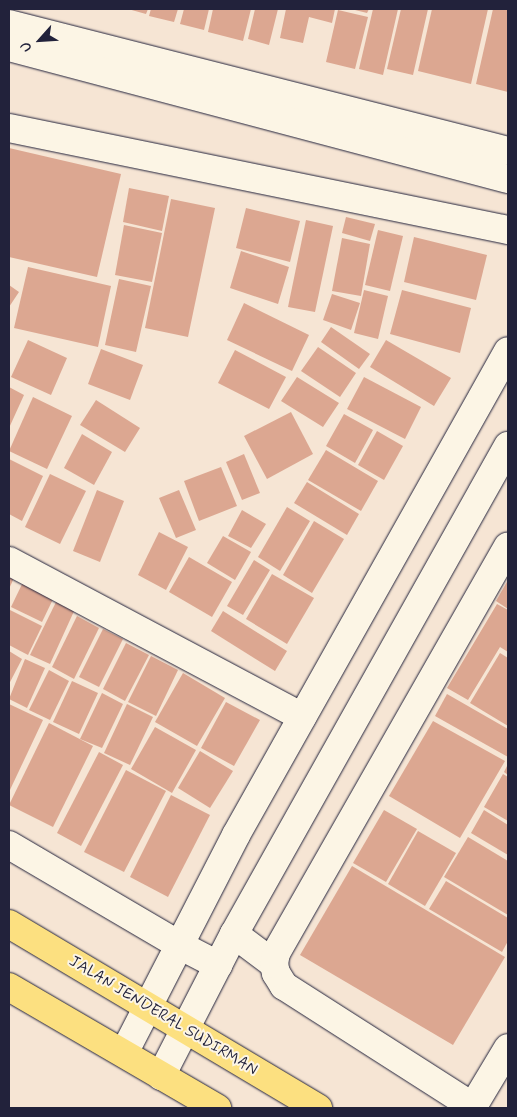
<!DOCTYPE html>
<style>
body{margin:0}
#map{position:relative;width:517px;height:1117px;overflow:hidden;background:#f6e5d4;font-family:Mynerve,sans-serif}
div>[style]{position:absolute}
.building>*{inset:0;background:#dca791}
.roads{filter:drop-shadow(0 0 1px #22223b) drop-shadow(0 0 1px #22223b)}
.minor>*{height:28px;margin:-14px;padding:0 14px;transform-origin:14px;border-radius:14px;background:#fcf5e5}
.highway>*{height:28px;margin:-14px;padding:0 14px;transform-origin:14px;border-radius:14px;background:#fce080}
span{translate:-50% -50%;white-space:nowrap;text-align:center;line-height:1.15;-webkit-text-stroke:4px #fcf5e5;paint-order:stroke}
.street-label{font-size:16px;color:#22223b}
.frame{position:absolute;inset:0;border:10px solid #22223b;pointer-events:none}
.north{position:absolute;left:15px;top:15px;width:50px;height:50px;-webkit-text-stroke:4px #fcf5e5;paint-order:stroke;rotate:244deg;font-size:14px;font-weight:700;line-height:20px;text-align:center;color:#22223b}
.north::after{content:'';display:block;margin:auto;width:18px;height:22px;background:#22223b;clip-path:polygon(50% 0,100% 100%,50% 72%,0 100%)}
</style>
<div id="map">
<div class="building">
<i style="clip-path:polygon(128px 9px,148px 9px,146px 14px)"></i>
<i style="clip-path:polygon(151px 9px,178px 9px,174px 22px,149px 16px)"></i>
<i style="clip-path:polygon(184px 9px,209px 9px,204px 30px,180px 24px)"></i>
<i style="clip-path:polygon(213px 9px,251px 9px,243px 41px,208px 32px)"></i>
<i style="clip-path:polygon(255px 9px,278px 9px,269px 45px,248px 39px)"></i>
<i style="clip-path:polygon(286px 9px,335px 9px,332px 23px,309px 17px,303px 43px,280px 38px)"></i>
<i style="clip-path:polygon(351px 9px,369px 9px,367px 13px)"></i>
<i style="clip-path:polygon(373px 9px,398px 9px,383px 75px,359px 69px)"></i>
<i style="clip-path:polygon(401px 9px,428px 9px,413px 75px,387px 69px)"></i>
<i style="clip-path:polygon(432px 9px,488px 9px,471px 84px,418px 71px)"></i>
<i style="clip-path:polygon(493px 9px,508px 9px,508px 92px,476px 84px)"></i>
<i style="clip-path:polygon(338px 10px,368px 17px,355px 69px,326px 62px)"></i>
<i style="clip-path:polygon(9px 148px,121px 174px,97px 277px,9px 257px)"></i>
<i style="clip-path:polygon(129px 188px,169px 196px,162px 231px,123px 222px)"></i>
<i style="clip-path:polygon(171px 199px,215px 208px,188px 337px,145px 328px)"></i>
<i style="clip-path:polygon(246px 208px,300px 221px,290px 262px,236px 248px)"></i>
<i style="clip-path:polygon(346px 217px,375px 224px,370px 241px,342px 233px)"></i>
<i style="clip-path:polygon(306px 220px,333px 226px,315px 312px,288px 307px)"></i>
<i style="clip-path:polygon(124px 225px,162px 233px,152px 282px,115px 275px)"></i>
<i style="clip-path:polygon(378px 230px,403px 236px,390px 291px,365px 285px)"></i>
<i style="clip-path:polygon(414px 237px,487px 255px,476px 300px,404px 282px)"></i>
<i style="clip-path:polygon(342px 238px,370px 244px,361px 296px,332px 291px)"></i>
<i style="clip-path:polygon(241px 251px,289px 267px,278px 304px,230px 288px)"></i>
<i style="clip-path:polygon(28px 267px,111px 286px,98px 347px,14px 328px)"></i>
<i style="clip-path:polygon(119px 279px,151px 286px,136px 352px,105px 345px)"></i>
<i style="clip-path:polygon(9px 285px,19px 292px,9px 307px)"></i>
<i style="clip-path:polygon(364px 290px,388px 296px,378px 339px,354px 333px)"></i>
<i style="clip-path:polygon(402px 290px,471px 308px,460px 353px,390px 334px)"></i>
<i style="clip-path:polygon(332px 294px,360px 303px,351px 330px,323px 320px)"></i>
<i style="clip-path:polygon(244px 303px,309px 335px,292px 371px,227px 340px)"></i>
<i style="clip-path:polygon(331px 327px,370px 354px,359px 369px,321px 342px)"></i>
<i style="clip-path:polygon(28px 340px,67px 358px,51px 395px,11px 377px)"></i>
<i style="clip-path:polygon(386px 340px,451px 378px,434px 406px,370px 367px)"></i>
<i style="clip-path:polygon(318px 347px,356px 373px,340px 397px,301px 371px)"></i>
<i style="clip-path:polygon(101px 349px,143px 365px,130px 400px,88px 384px)"></i>
<i style="clip-path:polygon(235px 350px,286px 377px,269px 409px,218px 383px)"></i>
<i style="clip-path:polygon(297px 377px,339px 403px,323px 427px,281px 401px)"></i>
<i style="clip-path:polygon(364px 377px,421px 407px,405px 439px,347px 409px)"></i>
<i style="clip-path:polygon(9px 387px,24px 395px,9px 428px)"></i>
<i style="clip-path:polygon(33px 397px,72px 416px,47px 469px,9px 451px)"></i>
<i style="clip-path:polygon(96px 400px,140px 428px,125px 452px,80px 425px)"></i>
<i style="clip-path:polygon(291px 412px,313px 454px,267px 479px,244px 436px)"></i>
<i style="clip-path:polygon(344px 414px,373px 430px,355px 463px,326px 446px)"></i>
<i style="clip-path:polygon(377px 431px,403px 446px,384px 480px,358px 465px)"></i>
<i style="clip-path:polygon(82px 434px,112px 452px,94px 485px,64px 468px)"></i>
<i style="clip-path:polygon(326px 450px,378px 481px,361px 511px,308px 480px)"></i>
<i style="clip-path:polygon(244px 454px,260px 493px,242px 500px,226px 462px)"></i>
<i style="clip-path:polygon(9px 459px,43px 476px,22px 521px,9px 514px)"></i>
<i style="clip-path:polygon(221px 467px,237px 506px,199px 521px,184px 481px)"></i>
<i style="clip-path:polygon(50px 474px,86px 491px,60px 544px,25px 527px)"></i>
<i style="clip-path:polygon(307px 482px,359px 514px,347px 535px,294px 503px)"></i>
<i style="clip-path:polygon(97px 490px,124px 501px,100px 562px,73px 551px)"></i>
<i style="clip-path:polygon(179px 490px,196px 530px,176px 538px,159px 498px)"></i>
<i style="clip-path:polygon(287px 507px,310px 521px,280px 571px,258px 557px)"></i>
<i style="clip-path:polygon(242px 510px,266px 524px,251px 548px,228px 536px)"></i>
<i style="clip-path:polygon(314px 521px,344px 539px,312px 593px,283px 575px)"></i>
<i style="clip-path:polygon(159px 532px,188px 547px,166px 590px,138px 575px)"></i>
<i style="clip-path:polygon(223px 536px,251px 552px,235px 580px,207px 563px)"></i>
<i style="clip-path:polygon(189px 557px,232px 582px,212px 617px,169px 592px)"></i>
<i style="clip-path:polygon(254px 560px,270px 570px,243px 615px,227px 606px)"></i>
<i style="clip-path:polygon(9px 567px,17px 571px,9px 589px)"></i>
<i style="clip-path:polygon(272px 574px,314px 598px,287px 644px,246px 619px)"></i>
<i style="clip-path:polygon(24px 580px,55px 595px,42px 622px,11px 607px)"></i>
<i style="clip-path:polygon(508px 580px,508px 609px,496px 601px)"></i>
<i style="clip-path:polygon(57px 600px,75px 609px,50px 664px,30px 655px)"></i>
<i style="clip-path:polygon(497px 604px,508px 610px,508px 652px,500px 647px,468px 700px,447px 688px)"></i>
<i style="clip-path:polygon(10px 610px,42px 626px,28px 655px,9px 645px)"></i>
<i style="clip-path:polygon(223px 611px,287px 651px,275px 671px,211px 631px)"></i>
<i style="clip-path:polygon(77px 616px,99px 628px,74px 679px,52px 667px)"></i>
<i style="clip-path:polygon(103px 629px,123px 639px,99px 687px,79px 677px)"></i>
<i style="clip-path:polygon(126px 643px,149px 655px,125px 701px,103px 689px)"></i>
<i style="clip-path:polygon(9px 651px,22px 659px,9px 684px)"></i>
<i style="clip-path:polygon(500px 653px,508px 658px,508px 726px,470px 703px)"></i>
<i style="clip-path:polygon(151px 656px,178px 670px,156px 716px,128px 702px)"></i>
<i style="clip-path:polygon(25px 659px,45px 668px,27px 708px,9px 699px)"></i>
<i style="clip-path:polygon(49px 670px,69px 681px,50px 720px,29px 710px)"></i>
<i style="clip-path:polygon(183px 673px,225px 698px,197px 746px,155px 722px)"></i>
<i style="clip-path:polygon(72px 681px,98px 693px,79px 734px,53px 722px)"></i>
<i style="clip-path:polygon(102px 693px,123px 704px,102px 748px,80px 739px)"></i>
<i style="clip-path:polygon(447px 694px,508px 729px,508px 757px,435px 716px)"></i>
<i style="clip-path:polygon(226px 702px,260px 720px,234px 766px,201px 748px)"></i>
<i style="clip-path:polygon(9px 704px,43px 720px,9px 792px)"></i>
<i style="clip-path:polygon(127px 704px,153px 717px,130px 765px,104px 753px)"></i>
<i style="clip-path:polygon(433px 721px,505px 761px,460px 838px,389px 796px)"></i>
<i style="clip-path:polygon(49px 723px,93px 746px,53px 827px,9px 805px)"></i>
<i style="clip-path:polygon(155px 727px,196px 750px,172px 793px,131px 769px)"></i>
<i style="clip-path:polygon(200px 751px,233px 771px,210px 808px,178px 788px)"></i>
<i style="clip-path:polygon(99px 752px,123px 765px,81px 846px,57px 833px)"></i>
<i style="clip-path:polygon(508px 764px,508px 775px,504px 772px)"></i>
<i style="clip-path:polygon(126px 770px,166px 791px,124px 872px,84px 852px)"></i>
<i style="clip-path:polygon(503px 774px,508px 777px,508px 821px,484px 807px)"></i>
<i style="clip-path:polygon(171px 795px,210px 815px,168px 897px,130px 877px)"></i>
<i style="clip-path:polygon(384px 810px,417px 829px,386px 882px,353px 863px)"></i>
<i style="clip-path:polygon(484px 810px,508px 825px,508px 855px,471px 833px)"></i>
<i style="clip-path:polygon(418px 831px,456px 853px,425px 906px,388px 884px)"></i>
<i style="clip-path:polygon(468px 837px,508px 861px,508px 915px,444px 877px)"></i>
<i style="clip-path:polygon(352px 866px,505px 957px,453px 1045px,300px 955px)"></i>
<i style="clip-path:polygon(446px 881px,508px 918px,508px 941px,502px 952px,429px 909px)"></i>
</div>
<div class="roads">
<div class="minor">
<i style="left:9px;top:24px;width:515px;rotate:14.28deg"></i>
<i style="left:9px;top:47px;width:516px;rotate:14.82deg"></i>
<i style="left:9px;top:128px;width:509px;rotate:11.55deg"></i>
<i style="left:9px;top:561px;width:332px;rotate:28deg"></i>
<i style="left:9px;top:845px;width:199px;rotate:30.4deg"></i>
<i style="left:181px;top:946px;width:42px;rotate:27.2deg"></i>
<i style="left:234px;top:934px;width:50px;rotate:36.9deg"></i>
<i style="left:124px;top:1053px;width:245px;rotate:-62.8deg"></i>
<i style="left:236px;top:835px;width:555px;rotate:-60.66deg"></i>
<i style="left:161px;top:1076px;width:160px;rotate:-62.8deg"></i>
<i style="left:234px;top:934px;width:560px;rotate:-60.69deg"></i>
<i style="left:472px;top:1108px;width:70px;rotate:-59deg"></i>
<i style="left:475px;top:1108px;width:227px;rotate:-147.4deg"></i>
<i style="left:284px;top:986px;width:15px;rotate:-122deg"></i>
<i style="left:276px;top:973px;width:9px;rotate:-103deg"></i>
<i style="left:274px;top:964px;width:11px;rotate:-80deg"></i>
<i style="left:276px;top:953px;width:468px;rotate:-60.3deg"></i>
</div>
<div class="highway">
<i style="left:9px;top:924px;width:360px;rotate:30.8deg"></i>
<i style="left:9px;top:987px;width:241px;rotate:30.2deg"></i>
</div>
</div>
<div class="street-label">
<span style="left:163px;top:1016px;rotate:31deg">JALAN JENDERAL SUDIRMAN</span>
</div>
<div class="frame"></div>
<div class="north">U</div>
</div>
